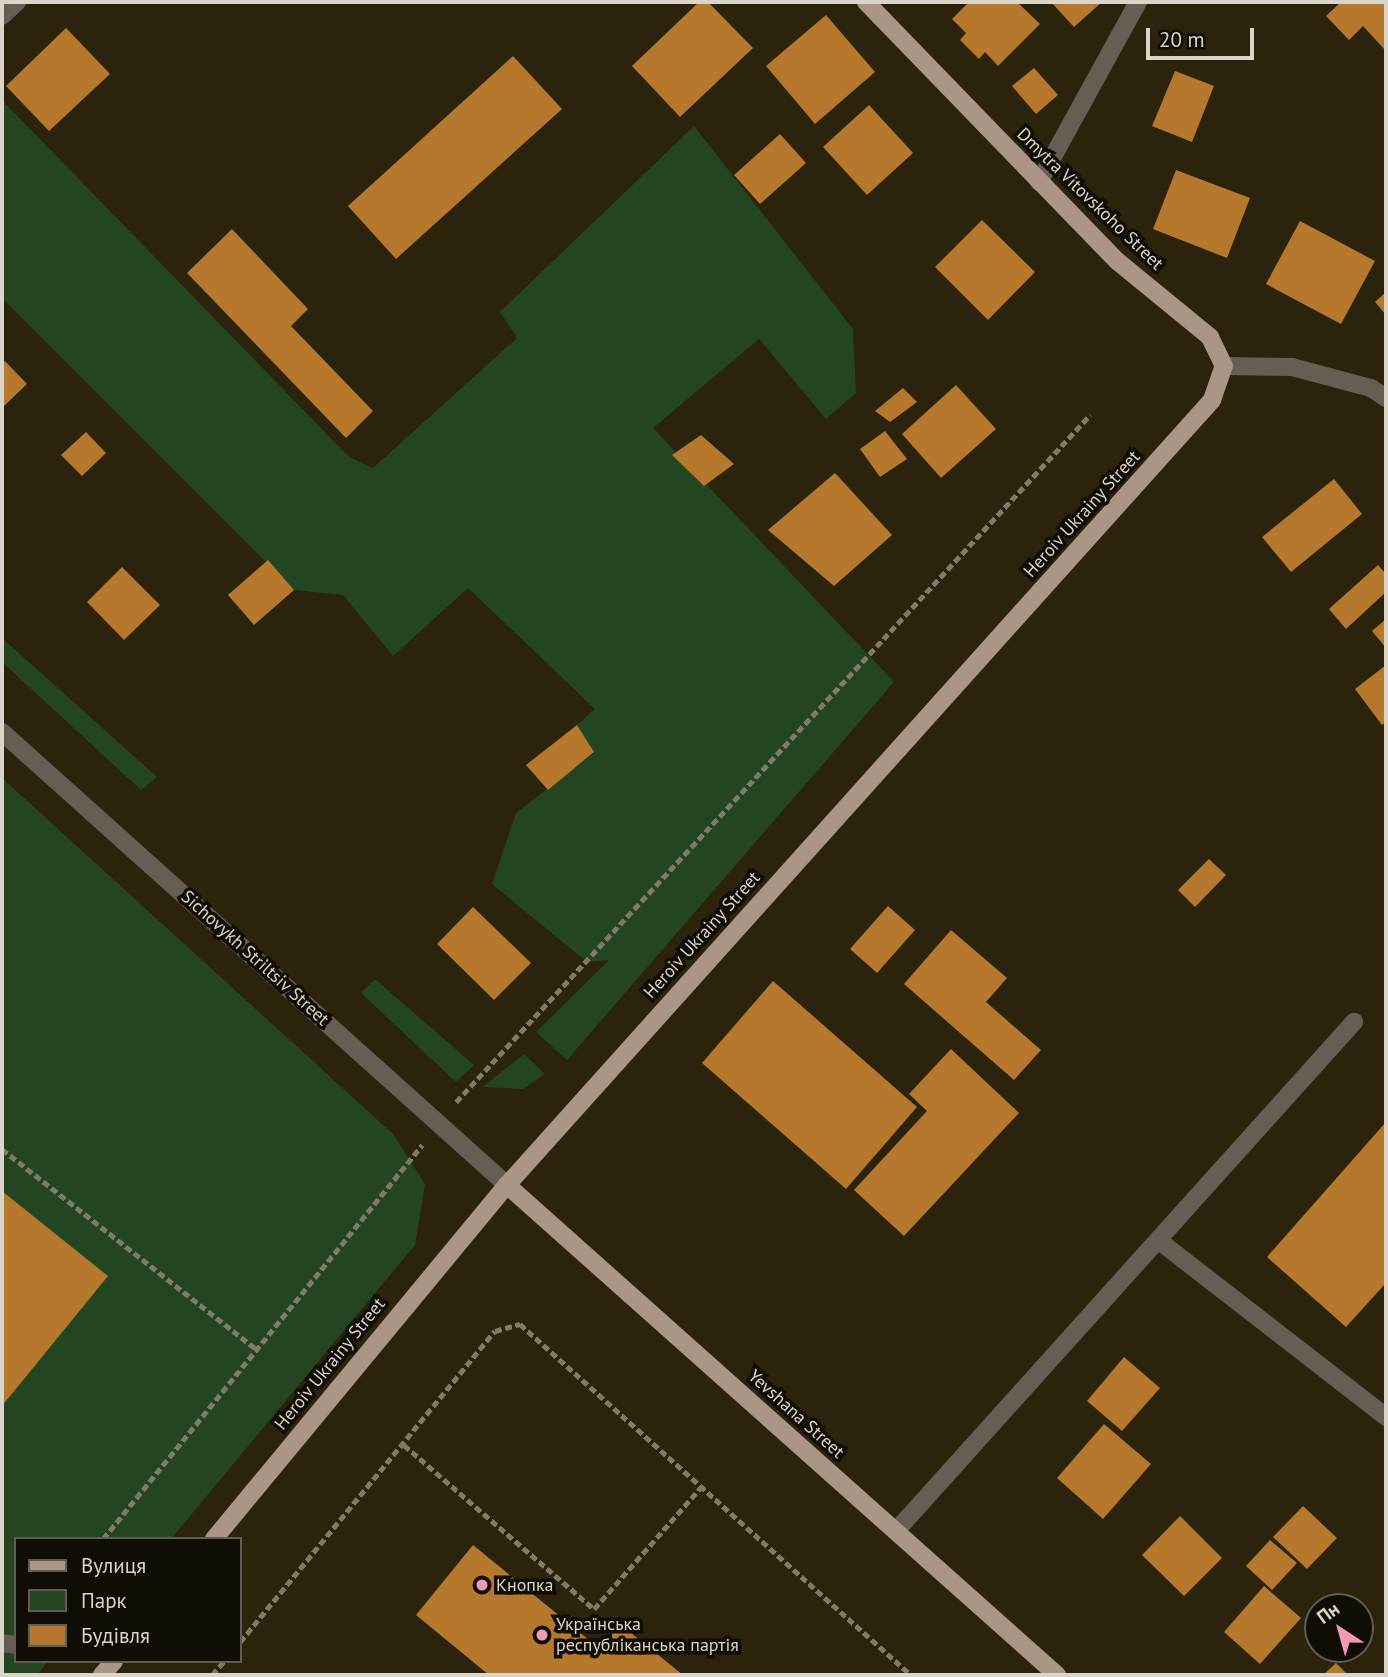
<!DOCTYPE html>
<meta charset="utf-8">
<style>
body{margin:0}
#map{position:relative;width:1388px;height:1677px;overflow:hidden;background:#2b230c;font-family:"PT Sans",sans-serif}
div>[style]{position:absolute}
.green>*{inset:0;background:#244521}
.building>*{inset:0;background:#b5782c}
.path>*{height:4.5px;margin-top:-2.25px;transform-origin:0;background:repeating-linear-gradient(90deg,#817a68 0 7px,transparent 0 10.5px)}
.minor>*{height:18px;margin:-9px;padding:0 9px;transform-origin:9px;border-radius:9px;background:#665d55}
.major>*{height:18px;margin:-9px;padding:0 9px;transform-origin:9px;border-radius:9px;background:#a99686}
.dots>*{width:19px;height:19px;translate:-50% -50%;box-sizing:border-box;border:4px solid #100d04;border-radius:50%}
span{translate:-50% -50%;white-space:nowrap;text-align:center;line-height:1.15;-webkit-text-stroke:7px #100d04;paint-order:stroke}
.street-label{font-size:18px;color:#dad5c8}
.poi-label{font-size:18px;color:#dad5c8}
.left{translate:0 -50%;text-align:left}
.frame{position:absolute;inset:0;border:4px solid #dad5c8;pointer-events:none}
.legend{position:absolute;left:14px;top:1537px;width:228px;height:126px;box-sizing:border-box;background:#100d04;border:2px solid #615d52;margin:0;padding:9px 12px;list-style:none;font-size:21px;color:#dad5c8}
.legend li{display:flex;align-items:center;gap:14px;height:35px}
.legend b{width:35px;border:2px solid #615d52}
.north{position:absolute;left:1304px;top:1593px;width:70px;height:70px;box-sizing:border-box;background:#100d04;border:2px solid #615d52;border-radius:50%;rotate:324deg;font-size:19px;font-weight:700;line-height:28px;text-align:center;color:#dad5c8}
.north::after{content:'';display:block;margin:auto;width:24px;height:32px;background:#f19ab3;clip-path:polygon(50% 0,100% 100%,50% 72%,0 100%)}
.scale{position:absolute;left:1146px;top:28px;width:108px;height:32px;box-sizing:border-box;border:4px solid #dad5c8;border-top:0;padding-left:9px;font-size:21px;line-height:24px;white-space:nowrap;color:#dad5c8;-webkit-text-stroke:5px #100d04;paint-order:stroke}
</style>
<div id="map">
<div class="green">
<i style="clip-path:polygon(2px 100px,349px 457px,373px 468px,517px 338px,500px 312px,694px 126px,853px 329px,856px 393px,826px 419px,759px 339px,653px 428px,894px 682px,567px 1060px,536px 1032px,609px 960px,587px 962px,492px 884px,516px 813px,594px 753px,577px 725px,595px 709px,468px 588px,393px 656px,343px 595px,294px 590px,2px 298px)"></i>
<i style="clip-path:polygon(2px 638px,30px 663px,157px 777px,141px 790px,2px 662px)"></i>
<i style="clip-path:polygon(2px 778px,393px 1134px,425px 1184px,415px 1245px,171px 1539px,16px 1539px,16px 1661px,48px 1661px,37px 1675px,2px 1675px,2px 1406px,107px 1276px,2px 1191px)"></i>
<i style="clip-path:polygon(375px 979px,474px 1065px,456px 1082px,361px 993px)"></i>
<i style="clip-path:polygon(524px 1054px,545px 1074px,523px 1089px,483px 1087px)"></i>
</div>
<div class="building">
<i style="clip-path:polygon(699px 2px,708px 2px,753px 48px,680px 117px,632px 66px)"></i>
<i style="clip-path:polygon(969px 2px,1017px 2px,1040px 24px,998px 66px,985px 52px,979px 59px,960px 40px,966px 33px,952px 19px)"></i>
<i style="clip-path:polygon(1051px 2px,1102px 2px,1074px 27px)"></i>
<i style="clip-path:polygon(1341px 2px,1386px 2px,1386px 51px,1363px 26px,1349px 40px,1326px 16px)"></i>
<i style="clip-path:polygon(826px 15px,875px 72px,815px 124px,766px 66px)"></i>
<i style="clip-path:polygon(66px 28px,110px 74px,49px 131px,6px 86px)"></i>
<i style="clip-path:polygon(513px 56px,562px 109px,396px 259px,348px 206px)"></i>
<i style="clip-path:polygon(1034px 68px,1058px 95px,1036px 114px,1012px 86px)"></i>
<i style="clip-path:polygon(1175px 71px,1214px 86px,1192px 142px,1152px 126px)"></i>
<i style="clip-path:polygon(869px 105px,913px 153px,867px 195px,823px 147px)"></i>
<i style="clip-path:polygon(780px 134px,806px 163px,760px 204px,734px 175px)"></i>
<i style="clip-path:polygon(1176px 170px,1250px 198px,1227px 258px,1153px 229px)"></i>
<i style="clip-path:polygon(982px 220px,1035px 272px,988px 320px,935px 267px)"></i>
<i style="clip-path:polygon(1300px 221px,1375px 261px,1341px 324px,1266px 284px)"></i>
<i style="clip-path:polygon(232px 229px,308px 309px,291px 326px,373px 411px,346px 438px,187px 273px)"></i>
<i style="clip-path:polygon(1386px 292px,1386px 315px,1375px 302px)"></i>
<i style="clip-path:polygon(5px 361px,27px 384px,2px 408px,2px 364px)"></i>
<i style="clip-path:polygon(956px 385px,996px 429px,941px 478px,902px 434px)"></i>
<i style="clip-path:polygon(903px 388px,917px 402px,890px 422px,875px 411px)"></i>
<i style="clip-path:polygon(885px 431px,907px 459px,880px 477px,860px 449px)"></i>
<i style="clip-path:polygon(86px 432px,106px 453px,82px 476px,61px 455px)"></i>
<i style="clip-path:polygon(701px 435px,734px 464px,704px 486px,672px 455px)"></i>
<i style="clip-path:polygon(835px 473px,892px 535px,834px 586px,768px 530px)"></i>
<i style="clip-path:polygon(1334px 479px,1362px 514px,1291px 572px,1262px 537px)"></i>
<i style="clip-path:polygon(268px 560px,294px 590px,254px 625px,228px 595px)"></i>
<i style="clip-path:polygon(1378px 565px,1386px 574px,1386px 592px,1346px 629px,1329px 609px)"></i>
<i style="clip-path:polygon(122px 567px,160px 605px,124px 640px,87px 602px)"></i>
<i style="clip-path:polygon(1386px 619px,1386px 648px,1372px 631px)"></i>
<i style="clip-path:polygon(1386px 665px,1386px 722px,1382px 725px,1355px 689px)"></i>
<i style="clip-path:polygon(577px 725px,594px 752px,548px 790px,526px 765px)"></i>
<i style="clip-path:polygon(1209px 859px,1226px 875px,1195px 907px,1178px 890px)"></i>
<i style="clip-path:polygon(888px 906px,915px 930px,877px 973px,850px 949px)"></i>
<i style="clip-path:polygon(473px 907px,531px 963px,494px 1000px,437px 944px)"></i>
<i style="clip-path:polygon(951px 930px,1007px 978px,986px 1002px,1041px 1050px,1014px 1080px,904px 984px)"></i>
<i style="clip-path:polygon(773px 981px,917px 1107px,846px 1189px,702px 1063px)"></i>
<i style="clip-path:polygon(951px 1049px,1019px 1113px,904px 1236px,854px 1190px,927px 1111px,909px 1094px)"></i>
<i style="clip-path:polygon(1386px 1122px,1386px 1283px,1346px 1327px,1267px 1257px)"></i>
<i style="clip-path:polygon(2px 1191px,108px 1276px,2px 1406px)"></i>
<i style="clip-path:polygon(1124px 1357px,1160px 1388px,1122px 1431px,1087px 1401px)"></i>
<i style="clip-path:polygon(1104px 1424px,1151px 1464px,1103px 1519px,1057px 1478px)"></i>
<i style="clip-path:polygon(1303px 1506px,1337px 1538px,1307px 1569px,1273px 1537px)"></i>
<i style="clip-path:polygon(1180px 1516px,1222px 1558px,1184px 1596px,1142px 1555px)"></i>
<i style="clip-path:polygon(1270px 1540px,1297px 1563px,1272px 1590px,1246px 1566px)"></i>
<i style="clip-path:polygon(473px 1545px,600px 1649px,620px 1624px,683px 1675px,489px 1675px,416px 1615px)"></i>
<i style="clip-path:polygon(1264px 1586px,1301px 1618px,1260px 1664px,1224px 1632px)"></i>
<i style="clip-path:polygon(1336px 1663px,1348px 1675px,1323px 1675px)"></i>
</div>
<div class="path">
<i style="left:456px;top:1102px;width:935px;rotate:-47.3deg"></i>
<i style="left:2px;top:1149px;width:325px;rotate:38.2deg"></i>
<i style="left:404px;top:1445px;width:251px;rotate:40.8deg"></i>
<i style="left:594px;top:1609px;width:162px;rotate:-48.7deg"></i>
<i style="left:103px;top:1539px;width:507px;rotate:-51deg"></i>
<i style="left:240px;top:1642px;width:402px;rotate:-50.7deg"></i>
<i style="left:495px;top:1331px;width:26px;rotate:-16deg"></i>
<i style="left:520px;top:1324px;width:525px;rotate:41.91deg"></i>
<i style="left:212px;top:1675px;width:18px;rotate:-49deg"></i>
</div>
<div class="minor">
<i style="left:2px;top:16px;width:21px;rotate:-43deg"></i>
<i style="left:1039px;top:182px;width:205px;rotate:-61.2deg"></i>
<i style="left:1224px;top:366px;width:68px;rotate:0.8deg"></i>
<i style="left:1292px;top:367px;width:82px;rotate:14.9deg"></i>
<i style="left:1371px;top:388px;width:18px;rotate:34deg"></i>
<i style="left:2px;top:732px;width:678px;rotate:41.89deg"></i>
<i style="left:1158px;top:1240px;width:289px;rotate:37.8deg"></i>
<i style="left:896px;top:1531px;width:685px;rotate:-48.02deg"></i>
<i style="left:2px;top:1643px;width:14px;rotate:8deg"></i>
</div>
<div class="major">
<i style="left:507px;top:1185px;width:737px;rotate:41.7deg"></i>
<i style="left:214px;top:1539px;width:460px;rotate:-50.4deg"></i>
<i style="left:507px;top:1185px;width:1055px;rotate:-48.07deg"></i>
<i style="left:1212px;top:400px;width:36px;rotate:-71deg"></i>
<i style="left:1224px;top:366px;width:32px;rotate:-116deg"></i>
<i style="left:1210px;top:337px;width:120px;rotate:-140.7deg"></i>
<i style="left:1117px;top:261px;width:361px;rotate:-134.1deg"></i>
<i style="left:102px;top:1675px;width:18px;rotate:-49deg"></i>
</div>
<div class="dots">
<i style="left:482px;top:1585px;background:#f19ab3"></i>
<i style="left:542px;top:1635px;background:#f19ab3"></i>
</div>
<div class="street-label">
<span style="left:1090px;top:199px;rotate:44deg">Dmytra Vitovskoho Street</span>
<span style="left:1082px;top:514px;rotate:-48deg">Heroiv Ukrainy Street</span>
<span style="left:702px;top:935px;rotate:-48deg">Heroiv Ukrainy Street</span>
<span style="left:255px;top:958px;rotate:42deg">Sichovykh Striltsiv Street</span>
<span style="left:330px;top:1364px;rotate:-51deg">Heroiv Ukrainy Street</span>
<span style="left:796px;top:1414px;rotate:42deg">Yevshana Street</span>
</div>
<div class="poi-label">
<span class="left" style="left:496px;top:1585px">Кнопка</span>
<span class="left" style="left:556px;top:1635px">Українська<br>республіканська партія</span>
</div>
<div class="frame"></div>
<ul class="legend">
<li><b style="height:9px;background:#a99686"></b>Вулиця</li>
<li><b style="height:19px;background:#244521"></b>Парк</li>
<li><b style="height:19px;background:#b5782c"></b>Будівля</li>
</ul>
<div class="north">Пн</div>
<div class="scale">20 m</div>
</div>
